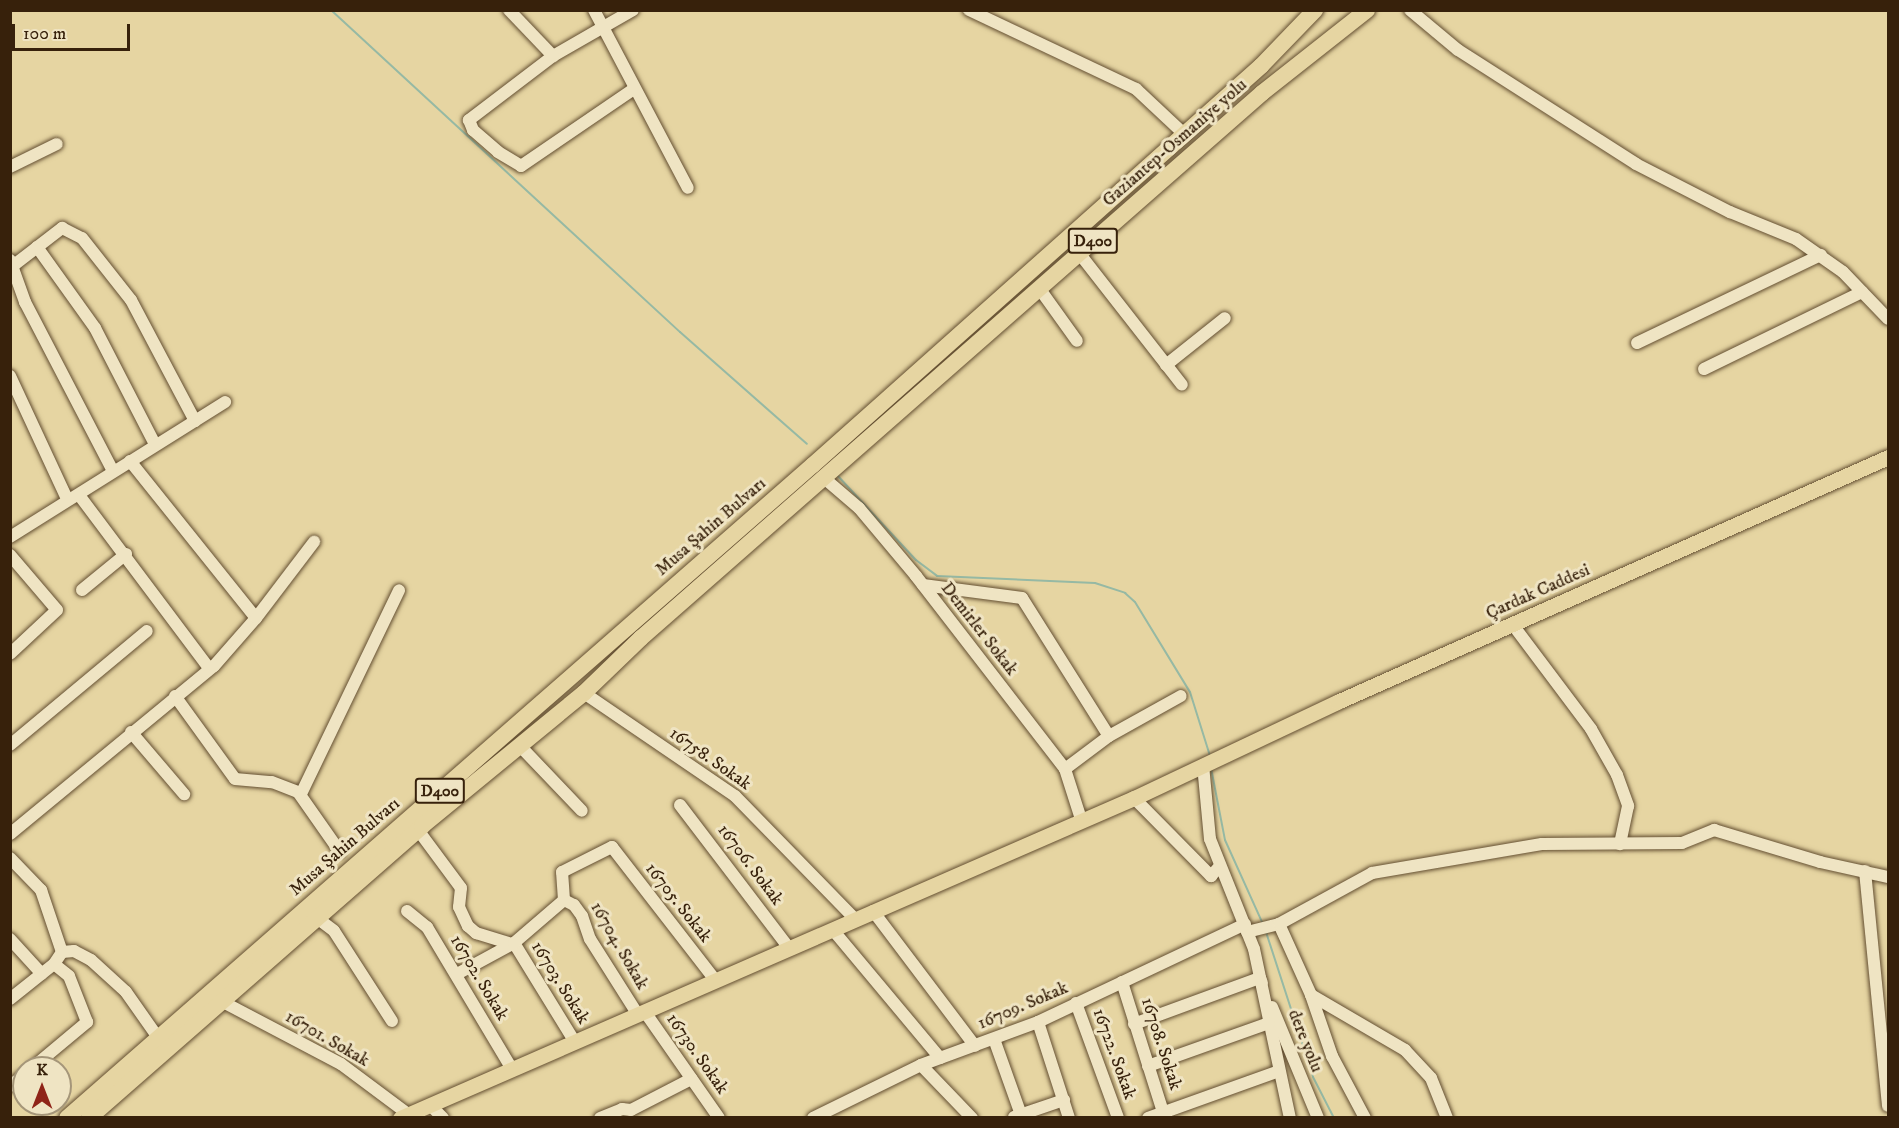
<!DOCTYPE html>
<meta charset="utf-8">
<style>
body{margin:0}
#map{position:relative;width:1899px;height:1128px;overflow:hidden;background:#e6d5a2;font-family:"IM FELL DW Pica",serif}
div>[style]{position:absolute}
.stream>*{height:2px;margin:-1px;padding:0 1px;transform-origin:1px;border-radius:1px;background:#96b9a4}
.roads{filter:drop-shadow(0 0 2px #634e31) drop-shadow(0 0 2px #634e31)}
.minor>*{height:12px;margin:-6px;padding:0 6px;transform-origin:6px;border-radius:6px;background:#efe4c3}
.major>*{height:15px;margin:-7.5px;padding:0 7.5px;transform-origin:7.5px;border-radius:7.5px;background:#e6d5a2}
.highway>*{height:16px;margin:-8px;padding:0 8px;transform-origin:8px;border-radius:8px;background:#e6d5a2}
span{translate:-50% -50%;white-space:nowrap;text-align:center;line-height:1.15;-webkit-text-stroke:6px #efe4c3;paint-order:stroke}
.shield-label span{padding:2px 4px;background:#efe4c3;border:2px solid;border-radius:4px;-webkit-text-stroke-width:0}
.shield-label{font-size:16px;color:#37210b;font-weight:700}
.street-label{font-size:18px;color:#37210b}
.frame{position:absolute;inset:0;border:12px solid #37210b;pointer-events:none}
.north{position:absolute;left:12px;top:1056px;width:60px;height:60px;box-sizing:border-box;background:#efe4c3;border:2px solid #a59679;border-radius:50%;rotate:0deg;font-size:16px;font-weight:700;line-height:24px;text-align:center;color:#37210b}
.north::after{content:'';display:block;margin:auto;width:21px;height:27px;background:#8f2418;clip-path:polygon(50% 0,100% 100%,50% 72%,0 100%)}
.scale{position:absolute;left:12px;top:24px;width:118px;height:27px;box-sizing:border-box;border:3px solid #37210b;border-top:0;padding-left:8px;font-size:18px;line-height:21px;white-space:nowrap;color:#37210b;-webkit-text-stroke:4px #efe4c3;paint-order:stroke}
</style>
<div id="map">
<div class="stream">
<i style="left:331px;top:10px;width:475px;rotate:42.7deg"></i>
<i style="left:680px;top:332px;width:169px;rotate:41.4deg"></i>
<i style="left:837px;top:475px;width:116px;rotate:47.1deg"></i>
<i style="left:916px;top:560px;width:26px;rotate:37deg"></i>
<i style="left:937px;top:576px;width:158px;rotate:2.5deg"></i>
<i style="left:1095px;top:583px;width:32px;rotate:18deg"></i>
<i style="left:1125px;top:593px;width:13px;rotate:42deg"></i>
<i style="left:1135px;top:602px;width:105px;rotate:58.6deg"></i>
<i style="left:1190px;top:692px;width:67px;rotate:72.6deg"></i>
<i style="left:1211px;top:768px;width:73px;rotate:79deg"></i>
<i style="left:1225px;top:840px;width:92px;rotate:65.7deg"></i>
<i style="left:1266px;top:932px;width:152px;rotate:72deg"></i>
<i style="left:1313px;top:1077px;width:46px;rotate:62.9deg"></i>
</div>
<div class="roads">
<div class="minor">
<i style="left:509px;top:10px;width:64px;rotate:46.3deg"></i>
<i style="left:594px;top:10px;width:201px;rotate:62.2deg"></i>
<i style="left:633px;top:10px;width:92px;rotate:150.1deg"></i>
<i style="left:553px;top:56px;width:106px;rotate:142.7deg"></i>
<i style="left:469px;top:120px;width:11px;rotate:68deg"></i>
<i style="left:473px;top:130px;width:33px;rotate:41deg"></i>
<i style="left:498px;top:152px;width:27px;rotate:31deg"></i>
<i style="left:521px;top:166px;width:137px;rotate:-34.3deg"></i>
<i style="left:969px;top:10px;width:185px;rotate:25.3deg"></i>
<i style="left:1136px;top:89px;width:64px;rotate:43.1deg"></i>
<i style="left:1410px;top:10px;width:62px;rotate:39.8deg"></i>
<i style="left:1458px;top:50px;width:211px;rotate:32.6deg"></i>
<i style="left:1636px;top:164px;width:106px;rotate:27.1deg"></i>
<i style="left:1730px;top:212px;width:71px;rotate:22.2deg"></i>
<i style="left:1796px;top:239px;width:57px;rotate:35.1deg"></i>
<i style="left:1843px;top:272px;width:65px;rotate:46.2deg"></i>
<i style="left:10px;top:167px;width:52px;rotate:-26.1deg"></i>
<i style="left:37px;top:247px;width:100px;rotate:54.4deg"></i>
<i style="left:95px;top:328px;width:131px;rotate:62.7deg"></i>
<i style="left:1079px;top:253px;width:167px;rotate:52deg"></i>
<i style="left:10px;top:260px;width:45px;rotate:70.3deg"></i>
<i style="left:25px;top:302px;width:191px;rotate:62.5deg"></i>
<i style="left:14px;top:265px;width:61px;rotate:-37.6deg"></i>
<i style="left:62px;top:228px;width:22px;rotate:27deg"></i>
<i style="left:82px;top:238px;width:79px;rotate:51.7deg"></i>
<i style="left:131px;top:300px;width:137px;rotate:62.1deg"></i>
<i style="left:1039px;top:288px;width:65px;rotate:54.4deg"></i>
<i style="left:1637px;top:343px;width:204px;rotate:-25.6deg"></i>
<i style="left:1166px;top:365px;width:75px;rotate:-38.5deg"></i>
<i style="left:1704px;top:369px;width:176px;rotate:-26deg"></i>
<i style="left:10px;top:376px;width:136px;rotate:65.1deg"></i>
<i style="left:130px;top:461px;width:201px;rotate:51.3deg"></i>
<i style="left:824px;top:478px;width:46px;rotate:40.6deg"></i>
<i style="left:859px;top:508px;width:89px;rotate:50deg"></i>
<i style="left:916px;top:576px;width:244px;rotate:52.3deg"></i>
<i style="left:1065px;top:769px;width:52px;rotate:72.3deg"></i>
<i style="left:79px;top:495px;width:216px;rotate:53.1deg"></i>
<i style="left:10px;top:537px;width:254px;rotate:-32.1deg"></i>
<i style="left:10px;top:555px;width:72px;rotate:49.5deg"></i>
<i style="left:57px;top:610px;width:64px;rotate:136.9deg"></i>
<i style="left:923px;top:585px;width:100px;rotate:7.5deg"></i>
<i style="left:1022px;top:598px;width:163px;rotate:57.8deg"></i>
<i style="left:82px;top:590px;width:57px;rotate:-39.3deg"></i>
<i style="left:1513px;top:625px;width:130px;rotate:53.1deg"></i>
<i style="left:1591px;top:729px;width:53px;rotate:60.5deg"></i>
<i style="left:1617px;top:775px;width:33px;rotate:70deg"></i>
<i style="left:1628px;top:806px;width:39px;rotate:102deg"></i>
<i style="left:584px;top:693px;width:183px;rotate:34.3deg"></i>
<i style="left:735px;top:796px;width:172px;rotate:45.7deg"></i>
<i style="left:175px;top:696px;width:102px;rotate:54.1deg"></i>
<i style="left:235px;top:779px;width:37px;rotate:5deg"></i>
<i style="left:272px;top:782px;width:28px;rotate:21deg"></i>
<i style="left:298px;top:792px;width:73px;rotate:55deg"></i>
<i style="left:131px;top:732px;width:82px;rotate:49.5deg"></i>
<i style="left:10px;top:745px;width:178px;rotate:-39.8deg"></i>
<i style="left:521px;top:747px;width:88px;rotate:46.4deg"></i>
<i style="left:1203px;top:765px;width:74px;rotate:84.6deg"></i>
<i style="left:1210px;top:839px;width:118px;rotate:68.2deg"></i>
<i style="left:1254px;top:949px;width:173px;rotate:78deg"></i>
<i style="left:1065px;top:769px;width:55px;rotate:-36.9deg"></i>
<i style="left:1109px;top:736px;width:82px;rotate:-29.1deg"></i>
<i style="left:301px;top:794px;width:226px;rotate:-64.3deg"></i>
<i style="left:1134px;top:798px;width:110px;rotate:45.4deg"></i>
<i style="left:1211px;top:876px;width:12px;rotate:-48deg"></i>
<i style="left:680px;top:805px;width:180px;rotate:52.7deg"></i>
<i style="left:418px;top:830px;width:72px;rotate:53.4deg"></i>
<i style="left:461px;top:888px;width:19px;rotate:96deg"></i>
<i style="left:459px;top:907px;width:21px;rotate:65deg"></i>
<i style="left:468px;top:926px;width:11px;rotate:41deg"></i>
<i style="left:476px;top:933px;width:34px;rotate:17deg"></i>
<i style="left:10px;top:834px;width:264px;rotate:-39.5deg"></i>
<i style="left:214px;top:666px;width:64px;rotate:-48.8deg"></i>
<i style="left:256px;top:618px;width:96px;rotate:-52.7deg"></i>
<i style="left:10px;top:858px;width:45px;rotate:45.9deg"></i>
<i style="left:41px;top:890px;width:65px;rotate:71.3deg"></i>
<i style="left:1865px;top:871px;width:236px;rotate:84.4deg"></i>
<i style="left:564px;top:900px;width:11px;rotate:27deg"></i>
<i style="left:574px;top:905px;width:14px;rotate:54deg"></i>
<i style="left:582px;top:916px;width:24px;rotate:71deg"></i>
<i style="left:590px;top:939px;width:90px;rotate:57.7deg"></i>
<i style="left:407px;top:911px;width:26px;rotate:39deg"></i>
<i style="left:427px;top:927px;width:165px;rotate:59.1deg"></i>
<i style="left:873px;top:911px;width:169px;rotate:52.9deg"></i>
<i style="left:317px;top:918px;width:21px;rotate:37deg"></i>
<i style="left:334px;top:931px;width:107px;rotate:57.2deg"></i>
<i style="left:1279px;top:924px;width:78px;rotate:65.7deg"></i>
<i style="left:1311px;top:995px;width:109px;rotate:30.3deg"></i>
<i style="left:1405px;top:1050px;width:38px;rotate:47deg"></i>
<i style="left:1431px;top:1078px;width:43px;rotate:68.2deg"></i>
<i style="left:833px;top:930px;width:167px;rotate:50.1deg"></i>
<i style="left:1247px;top:932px;width:33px;rotate:-14deg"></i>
<i style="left:1279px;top:924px;width:106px;rotate:-28.7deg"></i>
<i style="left:1372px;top:873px;width:172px;rotate:-9.7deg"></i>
<i style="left:1542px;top:844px;width:140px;rotate:-0.4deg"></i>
<i style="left:1682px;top:843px;width:35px;rotate:-22deg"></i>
<i style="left:1714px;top:830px;width:111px;rotate:16.8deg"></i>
<i style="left:1820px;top:862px;width:70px;rotate:12.4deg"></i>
<i style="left:10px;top:939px;width:47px;rotate:47.6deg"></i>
<i style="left:514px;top:943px;width:116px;rotate:58.4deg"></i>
<i style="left:457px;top:974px;width:65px;rotate:-28.5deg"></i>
<i style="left:514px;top:943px;width:66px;rotate:-40.7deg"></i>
<i style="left:564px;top:900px;width:28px;rotate:-94deg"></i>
<i style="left:562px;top:872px;width:56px;rotate:-26.6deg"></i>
<i style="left:612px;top:847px;width:168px;rotate:52.2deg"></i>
<i style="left:1122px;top:982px;width:143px;rotate:72.5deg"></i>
<i style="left:1311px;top:995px;width:65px;rotate:71deg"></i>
<i style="left:1332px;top:1056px;width:70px;rotate:62deg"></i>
<i style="left:10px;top:999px;width:56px;rotate:-38.5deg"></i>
<i style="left:54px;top:964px;width:14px;rotate:-56deg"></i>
<i style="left:62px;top:952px;width:12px;rotate:-5deg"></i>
<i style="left:74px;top:951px;width:19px;rotate:28deg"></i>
<i style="left:91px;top:960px;width:47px;rotate:42.4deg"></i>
<i style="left:126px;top:992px;width:57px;rotate:54.9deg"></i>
<i style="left:223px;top:1002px;width:133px;rotate:27.7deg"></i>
<i style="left:341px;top:1064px;width:84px;rotate:36.7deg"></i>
<i style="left:1076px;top:1003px;width:122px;rotate:69.9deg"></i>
<i style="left:1272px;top:1007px;width:120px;rotate:67.5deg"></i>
<i style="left:645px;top:1012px;width:129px;rotate:55.1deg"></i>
<i style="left:1038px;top:1022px;width:101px;rotate:72.1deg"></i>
<i style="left:1134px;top:1024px;width:134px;rotate:-20.1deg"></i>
<i style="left:1260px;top:978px;width:5px;rotate:68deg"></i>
<i style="left:994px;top:1039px;width:81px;rotate:70.4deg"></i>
<i style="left:921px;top:1065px;width:74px;rotate:46.1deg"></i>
<i style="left:1148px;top:1066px;width:128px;rotate:-19.6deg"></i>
<i style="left:32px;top:1068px;width:72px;rotate:-39.9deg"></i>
<i style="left:87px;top:1022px;width:49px;rotate:-111.4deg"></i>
<i style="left:69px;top:976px;width:19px;rotate:-141deg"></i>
<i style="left:10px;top:1086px;width:18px;rotate:-38deg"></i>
<i style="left:431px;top:1106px;width:17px;rotate:45deg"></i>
<i style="left:1014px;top:1117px;width:53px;rotate:-18.8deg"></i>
<i style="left:600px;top:1118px;width:24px;rotate:-22deg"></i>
<i style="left:622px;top:1109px;width:9px;rotate:6deg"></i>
<i style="left:631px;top:1110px;width:68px;rotate:-27.3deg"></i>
<i style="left:813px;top:1118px;width:120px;rotate:-26.1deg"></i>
<i style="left:921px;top:1065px;width:125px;rotate:-20.2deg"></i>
<i style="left:1038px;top:1022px;width:229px;rotate:-25.3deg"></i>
<i style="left:1148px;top:1118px;width:139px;rotate:-19.7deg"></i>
</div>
<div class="major">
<i style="left:400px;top:1118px;width:801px;rotate:-23.56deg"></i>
<i style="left:1134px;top:798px;width:225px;rotate:-25.3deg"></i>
<i style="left:1337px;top:702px;width:603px;rotate:-23.97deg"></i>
</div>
<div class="highway">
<i style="left:67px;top:1118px;width:991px;rotate:-41.2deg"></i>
<i style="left:813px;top:465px;width:600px;rotate:-41.69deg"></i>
<i style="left:1261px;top:66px;width:78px;rotate:-46deg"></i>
<i style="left:89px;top:1118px;width:443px;rotate:-41.2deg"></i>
<i style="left:422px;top:826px;width:210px;rotate:-39.4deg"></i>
<i style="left:584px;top:693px;width:79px;rotate:-44deg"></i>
<i style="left:641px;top:638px;width:826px;rotate:-41.27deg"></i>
<i style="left:1262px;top:93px;width:134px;rotate:-38.3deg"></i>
</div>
</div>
<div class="shield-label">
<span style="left:1093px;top:241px">D400</span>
<span style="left:440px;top:791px">D400</span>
</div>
<div class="street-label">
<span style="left:1175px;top:143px;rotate:-41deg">Gaziantep-Osmaniye yolu</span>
<span style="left:711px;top:527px;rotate:-41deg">Musa Şahin Bulvarı</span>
<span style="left:1538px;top:592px;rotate:-24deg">Çardak Caddesi</span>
<span style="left:979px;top:629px;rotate:52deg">Demirler Sokak</span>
<span style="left:710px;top:759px;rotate:35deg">16758. Sokak</span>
<span style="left:345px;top:847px;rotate:-41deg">Musa Şahin Bulvarı</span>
<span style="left:750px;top:865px;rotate:53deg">16706. Sokak</span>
<span style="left:678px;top:903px;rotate:52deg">16705. Sokak</span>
<span style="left:619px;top:946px;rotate:60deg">16704. Sokak</span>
<span style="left:479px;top:978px;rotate:59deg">16702. Sokak</span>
<span style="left:560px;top:983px;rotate:58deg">16703. Sokak</span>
<span style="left:1023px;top:1006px;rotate:-23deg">16709. Sokak</span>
<span style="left:327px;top:1039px;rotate:30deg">16701. Sokak</span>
<span style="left:1305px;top:1041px;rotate:68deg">dere yolu</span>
<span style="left:1161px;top:1044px;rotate:72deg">16708. Sokak</span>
<span style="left:697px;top:1054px;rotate:55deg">16730. Sokak</span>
<span style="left:1114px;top:1054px;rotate:70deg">16722. Sokak</span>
</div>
<div class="frame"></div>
<div class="north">K</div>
<div class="scale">100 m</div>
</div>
